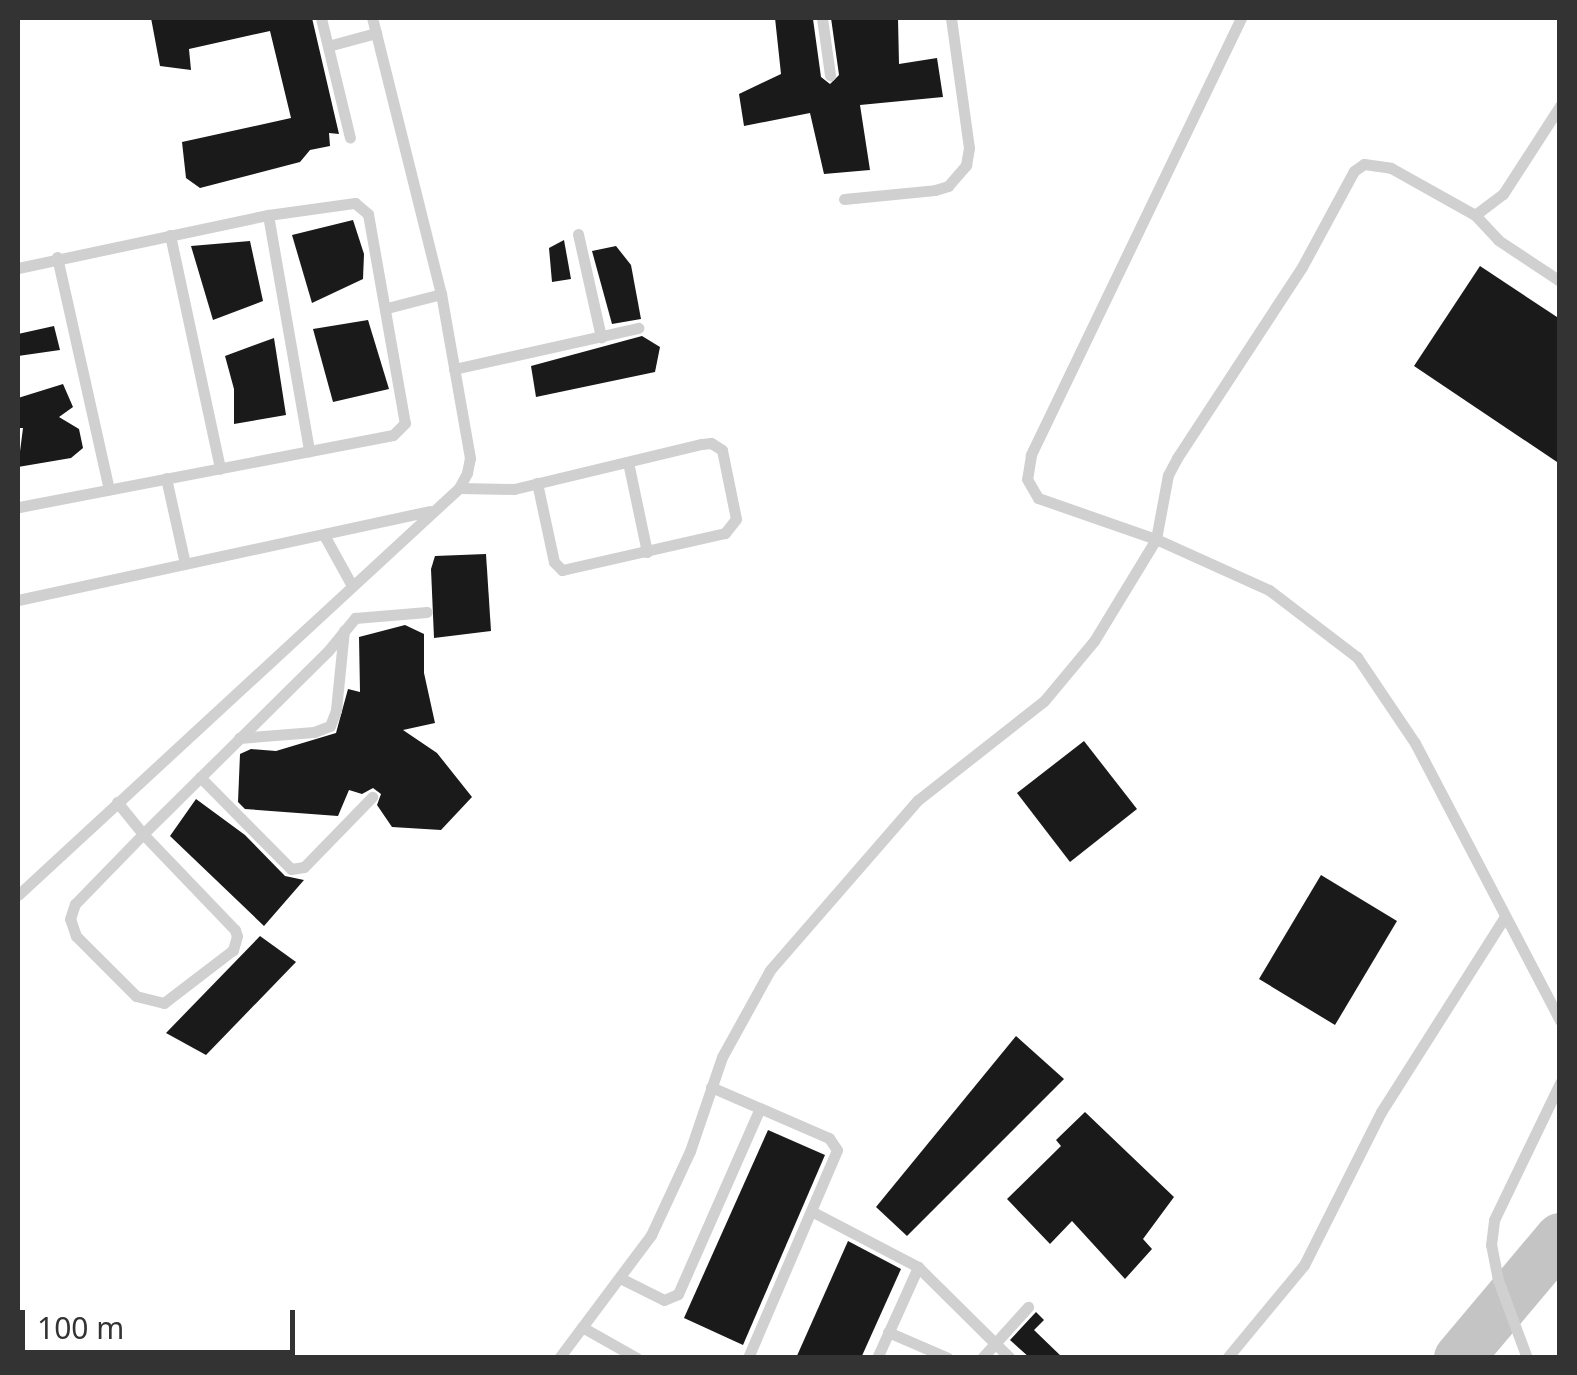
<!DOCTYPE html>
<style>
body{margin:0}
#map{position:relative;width:1577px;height:1375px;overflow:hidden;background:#fff;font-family:"Noto Sans",sans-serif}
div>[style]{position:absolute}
.taxiway>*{height:50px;margin:-25px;padding:0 25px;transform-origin:25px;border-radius:25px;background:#c4c4c4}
.building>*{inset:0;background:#1a1a1a}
.service>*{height:11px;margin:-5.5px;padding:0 5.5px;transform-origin:5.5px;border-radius:5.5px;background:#d0d0d0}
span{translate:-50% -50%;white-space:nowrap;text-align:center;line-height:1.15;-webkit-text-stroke:10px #fff;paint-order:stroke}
.frame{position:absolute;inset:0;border:20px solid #333;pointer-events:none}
.scale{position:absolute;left:20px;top:1310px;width:275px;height:45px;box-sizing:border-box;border:5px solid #333;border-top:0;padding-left:12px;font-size:30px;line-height:35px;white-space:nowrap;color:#333;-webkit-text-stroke:8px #fff;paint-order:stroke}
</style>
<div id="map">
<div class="taxiway">
<i style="left:1459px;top:1358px;width:157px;rotate:-49.9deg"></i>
</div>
<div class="building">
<i style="clip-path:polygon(151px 18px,312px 18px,339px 134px,329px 133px,330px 146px,310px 150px,300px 162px,200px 188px,186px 178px,182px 142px,291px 118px,270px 31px,189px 49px,191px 70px,160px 66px)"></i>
<i style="clip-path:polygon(775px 18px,813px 19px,821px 77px,830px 84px,839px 75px,831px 18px,898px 18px,899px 64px,937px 58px,943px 97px,860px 105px,870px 170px,824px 174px,810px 113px,744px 126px,739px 94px,781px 74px)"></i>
<i style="clip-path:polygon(353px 220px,364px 254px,363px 279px,312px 303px,292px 235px)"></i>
<i style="clip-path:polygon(564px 240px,571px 279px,552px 282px,549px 248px)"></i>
<i style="clip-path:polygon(250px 241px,263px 301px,213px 320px,191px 246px)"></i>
<i style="clip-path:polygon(616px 246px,631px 265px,641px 319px,612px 324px,592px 251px)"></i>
<i style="clip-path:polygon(1480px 266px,1560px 319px,1560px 464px,1414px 366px)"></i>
<i style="clip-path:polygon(368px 320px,389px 389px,333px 402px,313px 329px)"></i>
<i style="clip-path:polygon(54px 326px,60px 350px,18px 356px,18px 334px)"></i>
<i style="clip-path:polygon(642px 336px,660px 347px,655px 372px,536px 397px,531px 366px)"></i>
<i style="clip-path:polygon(274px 338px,286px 415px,234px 424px,234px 389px,225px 356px)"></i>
<i style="clip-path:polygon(63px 384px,73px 407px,59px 417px,79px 429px,83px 448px,71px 458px,18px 467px,23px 428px,19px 428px,18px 398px)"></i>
<i style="clip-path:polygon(486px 554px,491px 631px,434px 638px,431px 569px,435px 556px)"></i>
<i style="clip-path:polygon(405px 625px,424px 634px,424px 673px,435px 723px,403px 730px,437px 753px,472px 797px,441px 830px,392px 827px,377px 805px,381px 794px,373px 788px,362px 794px,349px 790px,338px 816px,245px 809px,238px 802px,240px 754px,251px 749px,276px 751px,336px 733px,348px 689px,360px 692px,359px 637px)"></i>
<i style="clip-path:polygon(1084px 741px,1137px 809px,1070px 862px,1017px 793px)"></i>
<i style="clip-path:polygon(196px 799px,245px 835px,285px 876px,304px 880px,264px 926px,170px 836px)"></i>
<i style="clip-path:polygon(1321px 875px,1397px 921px,1335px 1025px,1259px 979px)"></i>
<i style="clip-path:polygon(260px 936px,296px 962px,206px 1055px,166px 1033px)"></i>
<i style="clip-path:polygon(1016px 1036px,1064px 1079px,907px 1236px,876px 1207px)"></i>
<i style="clip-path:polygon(1085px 1112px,1174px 1197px,1143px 1239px,1152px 1249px,1125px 1279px,1072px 1221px,1050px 1244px,1007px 1199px,1061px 1146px,1056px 1140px)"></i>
<i style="clip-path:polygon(768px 1130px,825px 1155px,743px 1345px,684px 1318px)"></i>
<i style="clip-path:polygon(848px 1241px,901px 1269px,861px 1358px,796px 1358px)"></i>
<i style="clip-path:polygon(1036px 1312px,1044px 1320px,1034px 1330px,1063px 1358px,1030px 1358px,1010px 1340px)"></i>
</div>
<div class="service">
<i style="left:321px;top:18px;width:123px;rotate:76.4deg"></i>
<i style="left:822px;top:18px;width:58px;rotate:82deg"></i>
<i style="left:1241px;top:18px;width:485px;rotate:115.7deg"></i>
<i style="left:1031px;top:455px;width:24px;rotate:99deg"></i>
<i style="left:1027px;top:479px;width:22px;rotate:60deg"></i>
<i style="left:1038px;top:498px;width:125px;rotate:19.2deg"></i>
<i style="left:1156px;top:539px;width:124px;rotate:24.3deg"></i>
<i style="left:1269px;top:590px;width:111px;rotate:37.3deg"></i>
<i style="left:1357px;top:657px;width:104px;rotate:56deg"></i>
<i style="left:1415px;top:743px;width:313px;rotate:62.4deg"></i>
<i style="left:328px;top:46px;width:50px;rotate:-15.2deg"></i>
<i style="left:844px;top:199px;width:91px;rotate:-5.6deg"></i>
<i style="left:935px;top:190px;width:14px;rotate:-17deg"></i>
<i style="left:948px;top:186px;width:28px;rotate:-49deg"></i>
<i style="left:966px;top:165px;width:17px;rotate:-80deg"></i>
<i style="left:969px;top:148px;width:131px;rotate:-97.9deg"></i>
<i style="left:268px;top:215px;width:240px;rotate:80.1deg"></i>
<i style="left:1475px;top:215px;width:35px;rotate:-37deg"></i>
<i style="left:1503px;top:194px;width:105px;rotate:-57.1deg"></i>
<i style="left:578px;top:234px;width:106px;rotate:77.4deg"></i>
<i style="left:170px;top:235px;width:239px;rotate:77.9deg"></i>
<i style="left:57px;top:257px;width:238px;rotate:77.4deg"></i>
<i style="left:18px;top:268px;width:256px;rotate:-12deg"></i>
<i style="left:268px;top:215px;width:88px;rotate:-7.9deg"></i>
<i style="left:355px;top:203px;width:17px;rotate:40deg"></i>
<i style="left:368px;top:214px;width:212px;rotate:80deg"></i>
<i style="left:405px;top:423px;width:17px;rotate:135deg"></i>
<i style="left:393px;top:435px;width:382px;rotate:169.1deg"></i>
<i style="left:387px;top:308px;width:56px;rotate:-14.5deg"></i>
<i style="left:454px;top:369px;width:189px;rotate:-12.6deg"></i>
<i style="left:628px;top:462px;width:92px;rotate:78.1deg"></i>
<i style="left:166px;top:478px;width:88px;rotate:77.5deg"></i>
<i style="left:459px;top:488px;width:55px;rotate:1deg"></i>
<i style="left:514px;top:489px;width:193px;rotate:-13.5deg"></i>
<i style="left:702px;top:444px;width:9px;rotate:-6deg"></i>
<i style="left:711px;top:443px;width:13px;rotate:32deg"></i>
<i style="left:722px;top:450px;width:70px;rotate:78.5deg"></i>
<i style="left:736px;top:519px;width:18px;rotate:128deg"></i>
<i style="left:725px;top:533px;width:167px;rotate:167.2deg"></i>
<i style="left:562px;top:570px;width:11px;rotate:-135deg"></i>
<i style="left:554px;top:562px;width:81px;rotate:-102.1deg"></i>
<i style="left:324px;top:535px;width:56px;rotate:61.1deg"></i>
<i style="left:18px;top:600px;width:421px;rotate:-12.2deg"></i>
<i style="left:239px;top:738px;width:75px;rotate:-4.6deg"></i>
<i style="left:314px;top:732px;width:17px;rotate:-21deg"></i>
<i style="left:330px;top:726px;width:17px;rotate:-69deg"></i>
<i style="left:336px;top:710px;width:80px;rotate:-84.3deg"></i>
<i style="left:200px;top:777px;width:129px;rotate:45.3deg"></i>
<i style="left:291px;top:869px;width:13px;rotate:-9deg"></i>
<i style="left:304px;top:867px;width:98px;rotate:-45.8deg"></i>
<i style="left:117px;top:802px;width:41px;rotate:50.9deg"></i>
<i style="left:143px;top:834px;width:133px;rotate:46.2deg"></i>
<i style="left:235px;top:930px;width:6px;rotate:72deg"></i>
<i style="left:237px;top:936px;width:15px;rotate:106deg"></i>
<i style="left:233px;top:950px;width:87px;rotate:142.5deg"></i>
<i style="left:164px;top:1003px;width:29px;rotate:-166deg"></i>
<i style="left:136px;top:996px;width:85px;rotate:-135deg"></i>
<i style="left:76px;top:936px;width:18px;rotate:-109deg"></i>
<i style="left:70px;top:919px;width:16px;rotate:-72deg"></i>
<i style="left:75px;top:904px;width:98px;rotate:-45.8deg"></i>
<i style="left:143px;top:834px;width:260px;rotate:-44.7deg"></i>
<i style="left:328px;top:651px;width:43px;rotate:-50.7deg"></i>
<i style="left:355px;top:618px;width:72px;rotate:-4.8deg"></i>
<i style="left:18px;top:895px;width:600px;rotate:-42.7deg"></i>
<i style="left:459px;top:488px;width:17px;rotate:-62deg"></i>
<i style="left:467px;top:473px;width:15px;rotate:-79deg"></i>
<i style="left:470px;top:458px;width:167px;rotate:-100deg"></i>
<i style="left:441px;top:294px;width:284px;rotate:-104deg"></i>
<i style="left:711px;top:1087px;width:129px;rotate:23.4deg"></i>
<i style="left:829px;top:1138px;width:14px;rotate:56deg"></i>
<i style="left:837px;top:1150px;width:226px;rotate:113.2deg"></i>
<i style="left:813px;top:1212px;width:119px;rotate:27.6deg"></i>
<i style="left:918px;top:1267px;width:129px;rotate:44.7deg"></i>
<i style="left:620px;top:1278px;width:49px;rotate:26.6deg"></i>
<i style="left:664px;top:1300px;width:15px;rotate:-23deg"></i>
<i style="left:678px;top:1294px;width:203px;rotate:-66.2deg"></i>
<i style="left:582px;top:1327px;width:63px;rotate:29.4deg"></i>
<i style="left:888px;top:1332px;width:65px;rotate:23.4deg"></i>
<i style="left:559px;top:1358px;width:154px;rotate:-53.2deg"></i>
<i style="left:651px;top:1235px;width:93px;rotate:-65.1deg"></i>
<i style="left:690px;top:1151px;width:99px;rotate:-71.2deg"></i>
<i style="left:722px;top:1057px;width:99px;rotate:-61.1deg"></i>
<i style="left:770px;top:970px;width:225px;rotate:-49deg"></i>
<i style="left:918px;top:800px;width:160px;rotate:-38.2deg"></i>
<i style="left:1044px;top:701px;width:78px;rotate:-50.2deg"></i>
<i style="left:1094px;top:641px;width:119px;rotate:-58.7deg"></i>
<i style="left:1156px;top:539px;width:65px;rotate:-79.4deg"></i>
<i style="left:1168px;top:475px;width:19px;rotate:-62deg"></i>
<i style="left:1177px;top:458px;width:228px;rotate:-56.8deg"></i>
<i style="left:1302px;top:267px;width:109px;rotate:-61.6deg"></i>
<i style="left:1354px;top:171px;width:12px;rotate:-35deg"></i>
<i style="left:1364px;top:164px;width:27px;rotate:8deg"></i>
<i style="left:1391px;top:168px;width:96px;rotate:29.2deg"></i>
<i style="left:1475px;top:215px;width:34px;rotate:47deg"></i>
<i style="left:1498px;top:240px;width:74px;rotate:33.5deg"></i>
<i style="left:877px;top:1358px;width:100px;rotate:-65.7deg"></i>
<i style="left:982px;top:1358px;width:69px;rotate:-48deg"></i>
<i style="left:1227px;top:1358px;width:121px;rotate:-50.4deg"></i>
<i style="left:1304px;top:1265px;width:171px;rotate:-63.3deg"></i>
<i style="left:1381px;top:1112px;width:230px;rotate:-57.6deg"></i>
<i style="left:1527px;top:1358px;width:83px;rotate:-110.4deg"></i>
<i style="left:1498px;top:1280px;width:36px;rotate:-101deg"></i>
<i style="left:1491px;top:1245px;width:25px;rotate:-83deg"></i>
<i style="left:1494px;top:1220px;width:152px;rotate:-64.3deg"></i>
</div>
<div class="frame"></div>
<div class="scale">100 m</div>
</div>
